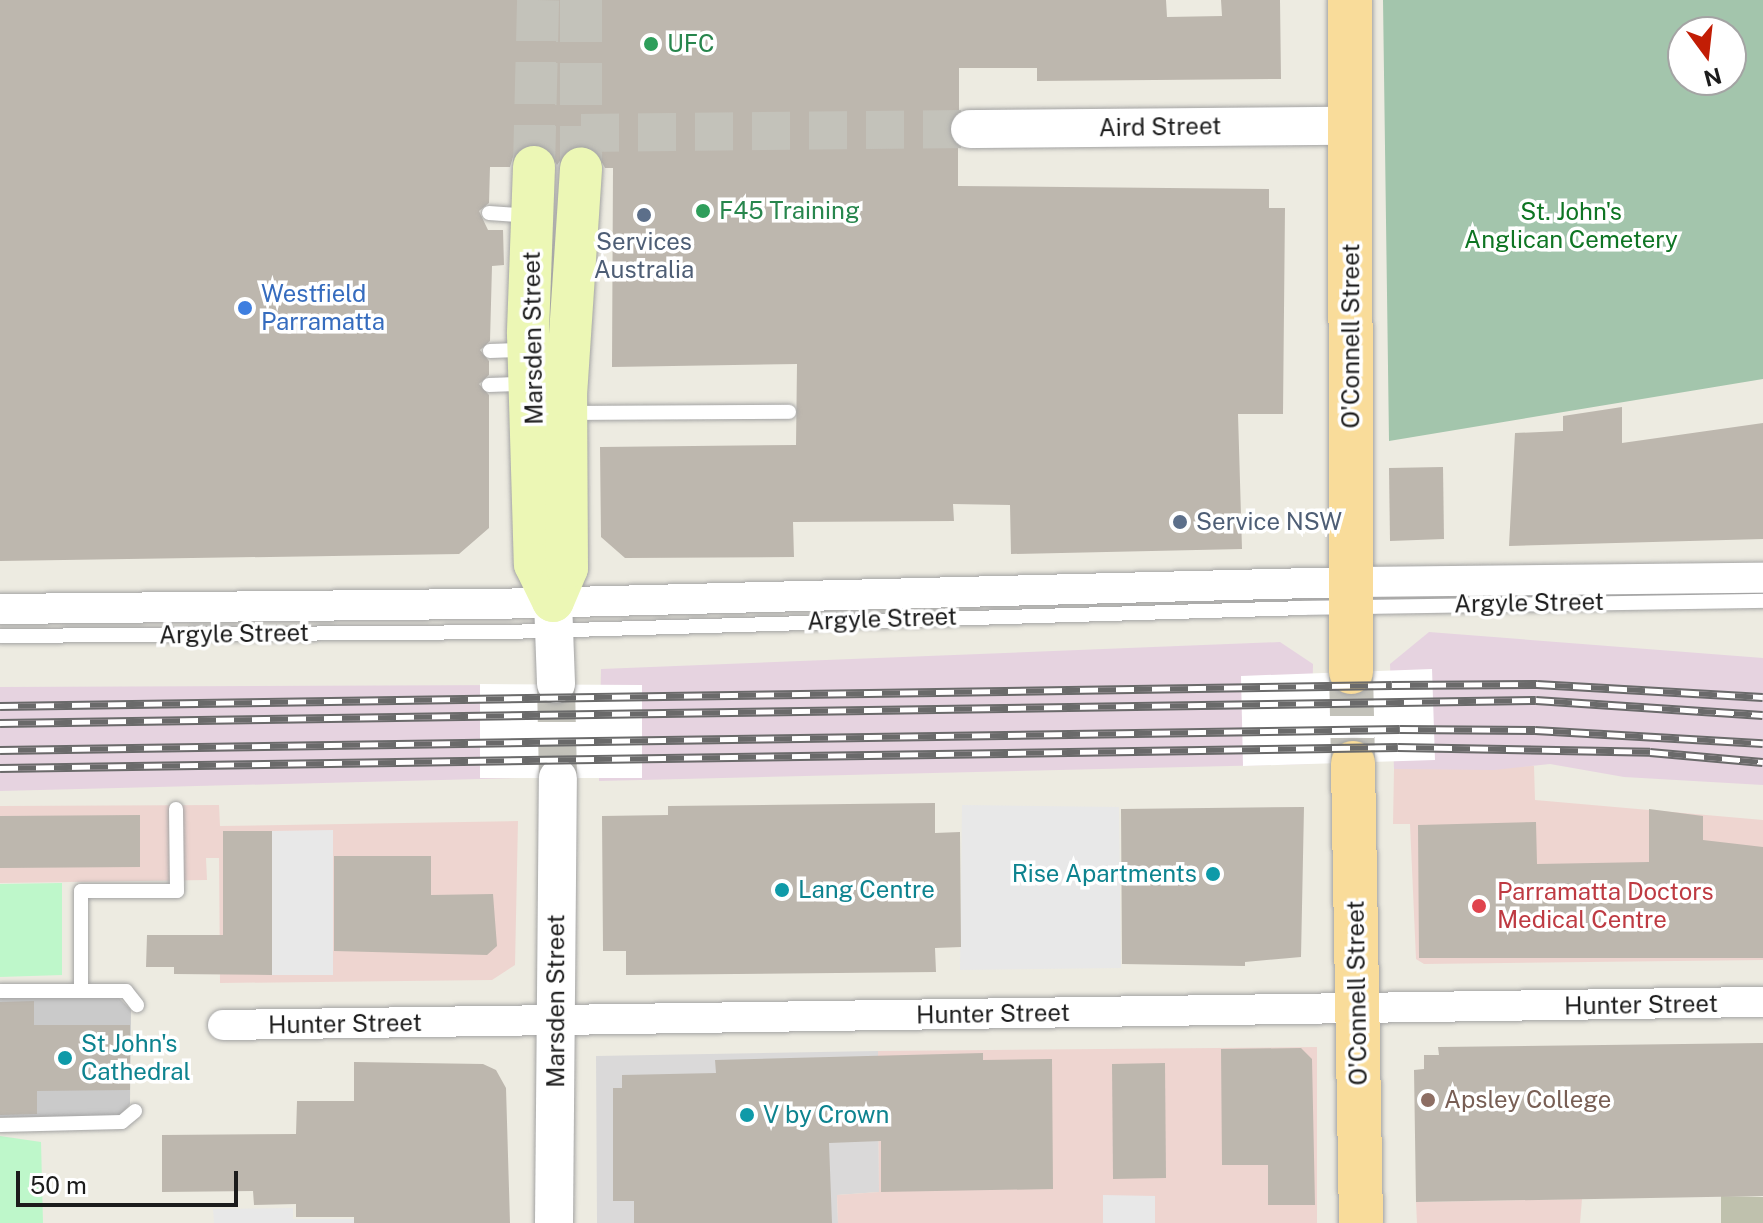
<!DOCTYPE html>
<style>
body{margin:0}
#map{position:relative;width:1763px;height:1223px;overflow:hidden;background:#edebe1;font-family:"Public Sans",sans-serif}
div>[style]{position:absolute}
.residential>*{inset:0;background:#dad9d9}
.commercial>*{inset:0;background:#eed5d0}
.industrial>*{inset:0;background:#e6d3e0}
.religious>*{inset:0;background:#cacaca}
.construction>*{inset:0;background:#bfc1ad}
.cemetery>*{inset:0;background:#a3c5ac}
.park>*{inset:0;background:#bef7ca}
.parking>*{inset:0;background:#e8e8e8}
.pier>*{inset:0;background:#fff}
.building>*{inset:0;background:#bdb7ae}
.tertiary-tunnel>*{height:38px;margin-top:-19px;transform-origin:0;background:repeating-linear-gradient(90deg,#c3c2ba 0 38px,transparent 0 57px)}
.secondary-tunnel>*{height:42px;margin-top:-21px;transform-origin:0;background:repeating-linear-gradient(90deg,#c3c2ba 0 42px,transparent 0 63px)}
.primary-tunnel>*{height:44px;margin-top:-22px;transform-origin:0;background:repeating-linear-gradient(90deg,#c3c2ba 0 44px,transparent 0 66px)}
.roads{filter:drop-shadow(0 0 2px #a3a3a3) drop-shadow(0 0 2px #a3a3a3)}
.service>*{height:14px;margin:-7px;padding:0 7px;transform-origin:7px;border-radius:7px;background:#fff}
.minor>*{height:30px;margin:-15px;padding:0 15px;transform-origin:15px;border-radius:15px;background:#fff}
.tertiary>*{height:38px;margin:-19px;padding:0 19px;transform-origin:19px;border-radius:19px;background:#fff}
.secondary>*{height:42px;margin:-21px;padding:0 21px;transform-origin:21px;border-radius:21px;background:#ecf7b5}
.primary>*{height:44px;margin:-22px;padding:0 22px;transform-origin:22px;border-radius:22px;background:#f9dc9a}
.rail>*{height:9px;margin-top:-4.5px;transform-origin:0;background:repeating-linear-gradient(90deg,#fff 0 18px,#6a6a6a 0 36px);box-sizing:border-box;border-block:2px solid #6a6a6a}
.dots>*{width:22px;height:22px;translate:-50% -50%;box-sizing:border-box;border:4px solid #fff;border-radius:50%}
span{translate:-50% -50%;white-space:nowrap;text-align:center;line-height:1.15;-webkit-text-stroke:7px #fff;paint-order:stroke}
.leisure-label{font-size:24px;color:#27864d}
.left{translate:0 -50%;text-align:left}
.street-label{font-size:24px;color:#1c1c1c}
.park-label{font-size:24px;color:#0e7523}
.service-label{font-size:24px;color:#4e5e75}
.shop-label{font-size:24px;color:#366cbe}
.culture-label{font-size:24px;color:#0d838f}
.right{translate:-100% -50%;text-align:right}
.health-label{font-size:24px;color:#be3a42}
.education-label{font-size:24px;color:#785e54}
.north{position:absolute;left:1667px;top:16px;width:80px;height:80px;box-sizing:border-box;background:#fff;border:2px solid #a4a4a4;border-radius:50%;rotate:165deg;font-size:22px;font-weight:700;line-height:32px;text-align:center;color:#1c1c1c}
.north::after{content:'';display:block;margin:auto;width:28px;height:36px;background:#c21d05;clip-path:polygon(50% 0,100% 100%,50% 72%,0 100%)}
.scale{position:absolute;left:16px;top:1171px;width:222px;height:36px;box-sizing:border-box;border:4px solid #1c1c1c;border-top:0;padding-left:10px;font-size:24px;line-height:28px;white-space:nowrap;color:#1c1c1c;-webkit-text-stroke:6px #fff;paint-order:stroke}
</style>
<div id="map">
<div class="residential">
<i style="clip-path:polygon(878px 1051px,879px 1192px,837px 1195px,838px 1223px,597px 1223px,596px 1056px)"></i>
</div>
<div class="commercial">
<i style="clip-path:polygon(1534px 766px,1535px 800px,1763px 820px,1763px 960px,1424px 964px,1416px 959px,1410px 824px,1393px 824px,1394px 769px)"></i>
<i style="clip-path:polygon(219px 805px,220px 826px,518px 821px,515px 965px,492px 980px,220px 983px,219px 858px,206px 858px,207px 880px,0 883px,0 806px)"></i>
<i style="clip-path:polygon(1317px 1047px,1317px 1223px,838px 1223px,837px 1195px,879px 1192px,878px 1051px)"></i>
<i style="clip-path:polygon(1582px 1199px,1580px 1223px,1417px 1223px,1416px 1202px)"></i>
</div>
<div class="industrial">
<i style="clip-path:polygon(1429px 632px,1763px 658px,1763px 785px,1624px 777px,1550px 764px,1494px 770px,1394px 769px,1390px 664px)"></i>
<i style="clip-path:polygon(1280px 642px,1313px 664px,1311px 764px,599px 781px,601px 669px)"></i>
<i style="clip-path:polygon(519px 685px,519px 778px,0 791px,0 687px)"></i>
</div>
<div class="religious">
<i style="clip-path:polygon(117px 996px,131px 1010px,130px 1104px,119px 1116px,0 1117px,0 997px)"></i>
</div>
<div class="construction">
<i style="clip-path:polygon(1721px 1196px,1763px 1197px,1763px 1223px,1721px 1223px)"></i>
</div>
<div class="cemetery">
<i style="clip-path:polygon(evenodd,1383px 0,1763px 0,1763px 379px,1389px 441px,1383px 0,1683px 32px,1731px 32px,1731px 80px,1683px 80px,1683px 32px)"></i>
</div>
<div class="park">
<i style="clip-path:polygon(62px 883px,62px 975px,0 977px,0 884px)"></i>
<i style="clip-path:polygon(0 1136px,41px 1142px,43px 1223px,0 1223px)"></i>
</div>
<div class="parking">
<i style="clip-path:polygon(962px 805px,1119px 807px,1121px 968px,960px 970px)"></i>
<i style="clip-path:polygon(333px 830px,333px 975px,272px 975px,272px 831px)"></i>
<i style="clip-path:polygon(1103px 1195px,1155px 1196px,1155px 1223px,1103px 1223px)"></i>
<i style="clip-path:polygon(293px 1208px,293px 1219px,354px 1219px,354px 1223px,214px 1223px,213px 1209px)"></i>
</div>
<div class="pier">
<i style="clip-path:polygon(1432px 669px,1435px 760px,1243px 766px,1241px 676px)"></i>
<i style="clip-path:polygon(480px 684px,642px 685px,642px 778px,480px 778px)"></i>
</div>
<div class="building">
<i style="clip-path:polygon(0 0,1166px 0,1167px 17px,1222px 16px,1221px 0,1280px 0,1281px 79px,1037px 81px,1037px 68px,959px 68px,959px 110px,948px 128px,958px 148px,958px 186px,1269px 189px,1269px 208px,1285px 208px,1283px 414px,1238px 414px,1242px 549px,1011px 554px,1010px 505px,953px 504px,954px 521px,793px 522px,794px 557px,625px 558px,601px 537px,600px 447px,796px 445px,797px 364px,612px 367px,613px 168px,605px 168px,595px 149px,582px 144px,570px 147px,557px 165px,547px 147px,534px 143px,514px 154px,510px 167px,490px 167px,489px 203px,479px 211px,488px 230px,503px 230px,504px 265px,492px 266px,490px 341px,480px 350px,489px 361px,489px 375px,479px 384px,489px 395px,489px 528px,459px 554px,0 561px)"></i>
<i style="clip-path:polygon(1622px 407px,1622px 443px,1763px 423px,1763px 539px,1509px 546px,1515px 433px,1563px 431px,1563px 416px)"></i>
<i style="clip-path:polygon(1443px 467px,1444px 539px,1390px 541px,1389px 468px)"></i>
<i style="clip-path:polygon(935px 803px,935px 833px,960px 832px,961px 947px,935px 948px,936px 972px,626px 975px,626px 951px,603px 951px,602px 816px,668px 815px,668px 806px)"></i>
<i style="clip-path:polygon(1304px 807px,1301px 957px,1245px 962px,1245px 966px,1122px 964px,1121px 809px)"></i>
<i style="clip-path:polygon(1649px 809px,1703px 816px,1703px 840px,1763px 847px,1763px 958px,1419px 958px,1418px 825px,1536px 822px,1537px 864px,1649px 862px)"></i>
<i style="clip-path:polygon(140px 815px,140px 867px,0 868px,0 816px)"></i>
<i style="clip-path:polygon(223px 831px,272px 831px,272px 975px,174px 974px,174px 967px,146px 967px,147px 935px,223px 935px)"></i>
<i style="clip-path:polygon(334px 856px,431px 856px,431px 895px,493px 894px,497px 946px,487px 955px,334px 951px)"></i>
<i style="clip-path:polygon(34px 1001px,34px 1025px,130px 1025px,130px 1090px,37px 1091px,37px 1114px,0 1115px,0 1002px)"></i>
<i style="clip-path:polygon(1763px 1043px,1763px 1196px,1416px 1202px,1414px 1070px,1424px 1069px,1424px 1055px,1439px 1055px,1438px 1047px)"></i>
<i style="clip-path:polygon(1301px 1048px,1312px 1059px,1315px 1205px,1268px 1205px,1268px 1165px,1222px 1165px,1221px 1049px)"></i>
<i style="clip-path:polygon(983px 1053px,983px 1060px,1052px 1059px,1053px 1189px,881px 1192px,881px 1141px,829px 1143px,832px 1223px,634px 1223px,634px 1201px,613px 1201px,613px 1088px,622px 1088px,622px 1075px,716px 1073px,715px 1060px)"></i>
<i style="clip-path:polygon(354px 1062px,483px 1064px,496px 1070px,506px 1088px,510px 1223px,354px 1223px,354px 1217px,296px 1217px,296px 1204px,254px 1205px,253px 1191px,162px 1192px,162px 1135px,296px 1134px,297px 1101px,354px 1101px)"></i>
<i style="clip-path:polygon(1165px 1063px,1166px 1178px,1113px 1179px,1112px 1064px)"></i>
</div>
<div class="tertiary-tunnel">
<i style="left:581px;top:133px;width:389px;rotate:-0.6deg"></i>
<i style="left:556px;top:684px;width:94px;rotate:88.8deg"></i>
</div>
<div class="secondary-tunnel">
<i style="left:581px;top:0;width:168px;rotate:90deg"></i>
<i style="left:534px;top:167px;width:167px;rotate:-88.6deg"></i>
</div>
<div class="primary-tunnel">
<i style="left:1351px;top:672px;width:91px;rotate:88.7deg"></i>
</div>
<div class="roads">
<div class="service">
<i style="left:489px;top:213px;width:39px;rotate:4deg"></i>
<i style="left:490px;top:351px;width:35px;rotate:-2deg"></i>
<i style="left:489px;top:385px;width:35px;rotate:-2deg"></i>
<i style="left:570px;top:413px;width:219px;rotate:-0.3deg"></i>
<i style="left:0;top:636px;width:506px;rotate:-0.45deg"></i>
<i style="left:506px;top:632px;width:798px;rotate:-1.72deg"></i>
<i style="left:1304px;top:608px;width:459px;rotate:-0.9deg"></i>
<i style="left:81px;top:990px;width:99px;rotate:-90deg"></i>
<i style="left:81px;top:891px;width:96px"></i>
<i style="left:177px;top:891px;width:82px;rotate:-90.7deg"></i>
<i style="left:0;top:991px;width:126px"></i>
<i style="left:126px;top:991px;width:18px;rotate:52deg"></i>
<i style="left:0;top:1125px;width:122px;rotate:-1.4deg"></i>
<i style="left:122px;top:1122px;width:17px;rotate:-40deg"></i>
</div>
<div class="minor">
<i style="left:0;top:609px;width:493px;rotate:-0.6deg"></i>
<i style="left:493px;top:604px;width:856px;rotate:-1.47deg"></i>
<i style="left:1349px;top:582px;width:414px;rotate:-0.6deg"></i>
<i style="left:223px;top:1025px;width:1540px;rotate:-0.86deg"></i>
</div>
<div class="tertiary">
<i style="left:970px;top:129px;width:381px;rotate:-0.5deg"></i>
<i style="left:553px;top:601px;width:83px;rotate:87.9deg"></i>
<i style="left:554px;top:1223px;width:445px;rotate:-89.5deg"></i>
</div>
<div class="secondary">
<i style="left:534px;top:167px;width:167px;rotate:92.1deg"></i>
<i style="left:528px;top:334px;width:230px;rotate:88.3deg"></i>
<i style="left:535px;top:564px;width:41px;rotate:64.1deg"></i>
<i style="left:553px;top:601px;width:36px;rotate:-67deg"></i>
<i style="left:567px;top:568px;width:173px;rotate:-90.3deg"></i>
<i style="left:566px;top:395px;width:227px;rotate:-86.2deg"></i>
</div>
<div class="primary">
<i style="left:1350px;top:0;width:672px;rotate:89.91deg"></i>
<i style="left:1353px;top:763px;width:460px;rotate:89deg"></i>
</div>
</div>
<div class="rail">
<i style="left:0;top:706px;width:1392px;rotate:-0.86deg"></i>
<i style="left:1392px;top:685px;width:145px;rotate:-0.4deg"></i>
<i style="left:1537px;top:684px;width:226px;rotate:3.3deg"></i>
<i style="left:0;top:723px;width:1536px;rotate:-0.86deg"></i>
<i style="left:1536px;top:700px;width:227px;rotate:3.8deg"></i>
<i style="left:0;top:750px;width:1400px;rotate:-0.86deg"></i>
<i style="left:1400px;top:729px;width:135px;rotate:0.4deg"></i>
<i style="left:1535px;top:730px;width:228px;rotate:3.3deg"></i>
<i style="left:0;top:768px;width:1398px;rotate:-0.86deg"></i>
<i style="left:1398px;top:747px;width:252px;rotate:1.1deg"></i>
<i style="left:1650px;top:752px;width:113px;rotate:5.1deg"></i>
</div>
<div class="dots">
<i style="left:651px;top:44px;background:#2e9e5b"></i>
<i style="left:703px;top:211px;background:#2e9e5b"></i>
<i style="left:644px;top:215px;background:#5c6f8a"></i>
<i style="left:245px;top:308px;background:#3f7fe0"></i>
<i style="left:1180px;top:522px;background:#5c6f8a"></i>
<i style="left:1213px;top:874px;background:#0f9aa8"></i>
<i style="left:782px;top:890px;background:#0f9aa8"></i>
<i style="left:1479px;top:906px;background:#e0444e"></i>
<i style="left:65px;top:1058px;background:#0f9aa8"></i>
<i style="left:1428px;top:1100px;background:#8d6e63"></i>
<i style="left:747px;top:1115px;background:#0f9aa8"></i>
</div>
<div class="leisure-label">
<span class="left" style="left:667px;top:44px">UFC</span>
<span class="left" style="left:719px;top:211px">F45 Training</span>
</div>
<div class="street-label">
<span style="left:1160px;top:127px;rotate:-1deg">Aird Street</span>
<span style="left:1351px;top:336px;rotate:-90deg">O'Connell Street</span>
<span style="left:533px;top:338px;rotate:-91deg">Marsden Street</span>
<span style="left:1529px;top:603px;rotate:-1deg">Argyle Street</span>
<span style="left:882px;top:619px;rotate:-2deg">Argyle Street</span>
<span style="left:234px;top:634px;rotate:-1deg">Argyle Street</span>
<span style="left:1357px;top:993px;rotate:-91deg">O'Connell Street</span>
<span style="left:556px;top:1001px;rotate:-90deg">Marsden Street</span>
<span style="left:1641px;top:1005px;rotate:-1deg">Hunter Street</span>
<span style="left:993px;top:1014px;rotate:-1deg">Hunter Street</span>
<span style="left:345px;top:1024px;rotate:-1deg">Hunter Street</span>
</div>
<div class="park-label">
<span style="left:1571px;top:226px">St. John's<br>Anglican Cemetery</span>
</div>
<div class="service-label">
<span style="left:644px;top:256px">Services<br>Australia</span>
<span class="left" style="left:1196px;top:522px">Service NSW</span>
</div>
<div class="shop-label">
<span class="left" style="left:261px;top:308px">Westfield<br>Parramatta</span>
</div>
<div class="culture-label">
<span class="right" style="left:1197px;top:874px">Rise Apartments</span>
<span class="left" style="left:798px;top:890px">Lang Centre</span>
<span class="left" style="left:81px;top:1058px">St John's<br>Cathedral</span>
<span class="left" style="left:763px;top:1115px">V by Crown</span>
</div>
<div class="health-label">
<span class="left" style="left:1497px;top:906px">Parramatta Doctors<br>Medical Centre</span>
</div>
<div class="education-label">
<span class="left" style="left:1444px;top:1100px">Apsley College</span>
</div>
<div class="north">N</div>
<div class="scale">50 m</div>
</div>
